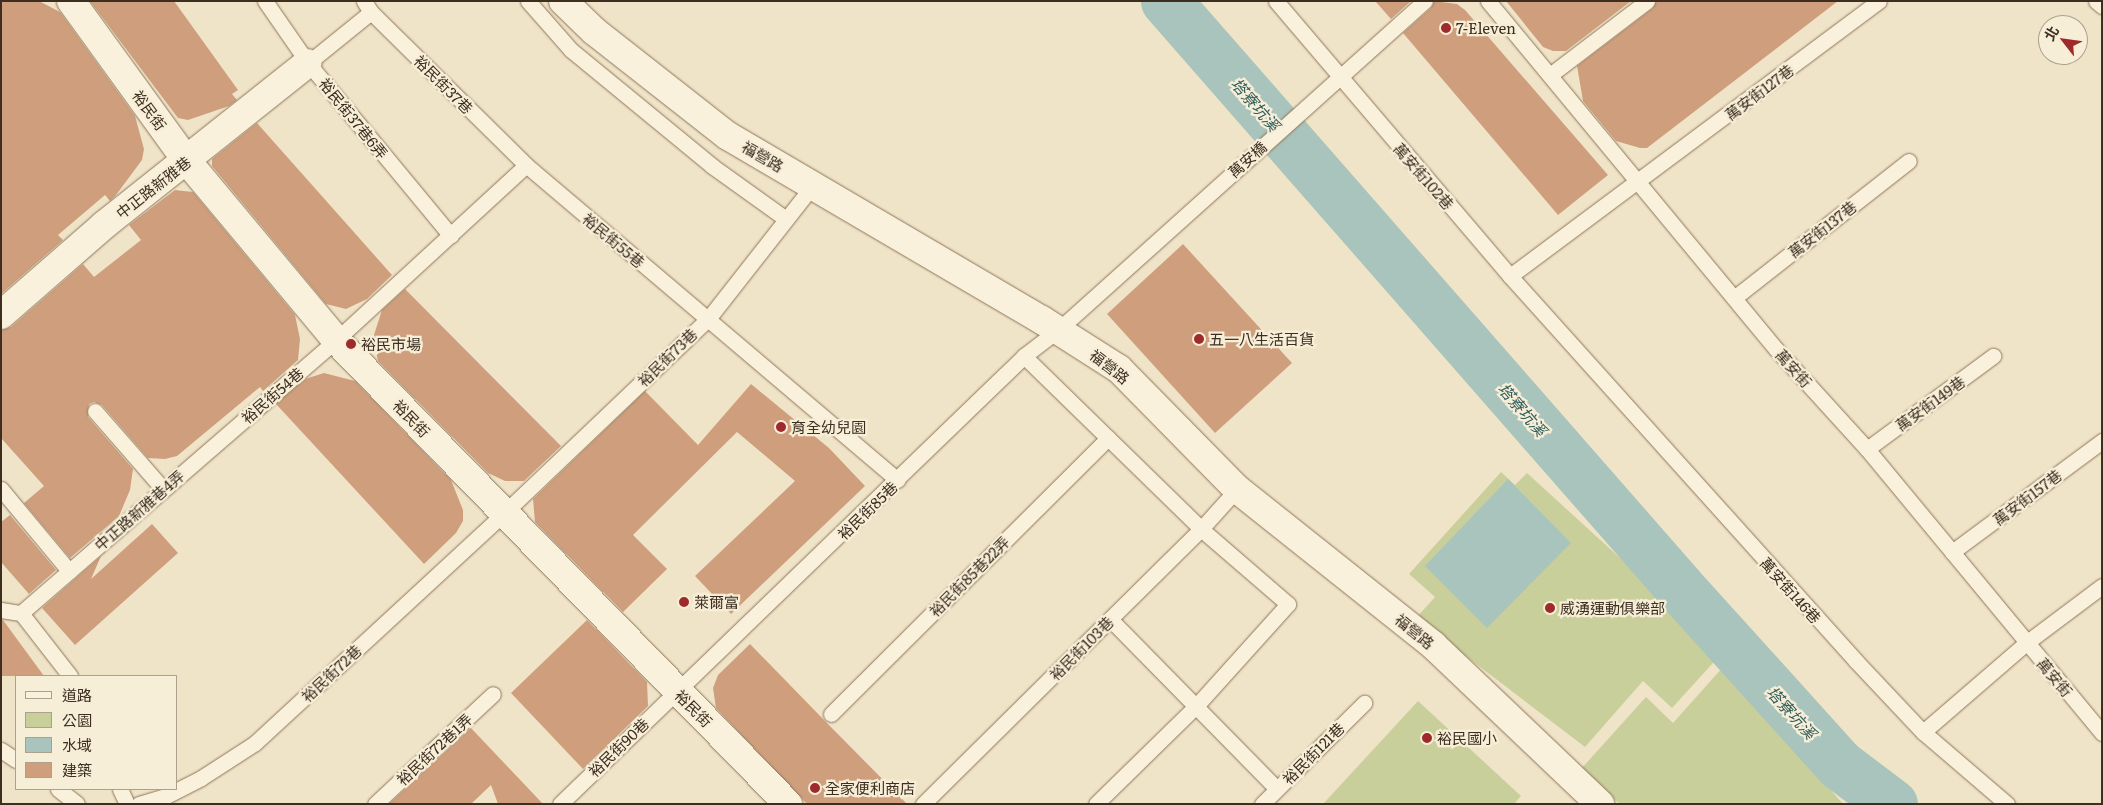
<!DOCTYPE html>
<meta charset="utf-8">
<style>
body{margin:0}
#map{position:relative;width:2103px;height:805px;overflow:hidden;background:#f0e4c8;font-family:Literata,"Noto Sans TC",serif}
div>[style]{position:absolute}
.green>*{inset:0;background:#c9cf9b}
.water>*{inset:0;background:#a9c4bc}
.river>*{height:51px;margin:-25.5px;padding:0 25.5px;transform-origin:25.5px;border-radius:25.5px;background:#a9c4bc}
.building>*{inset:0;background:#cf9f7d}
.roads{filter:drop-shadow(0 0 1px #8d765c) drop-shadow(0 0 1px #8d765c)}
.lane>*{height:15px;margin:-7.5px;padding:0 7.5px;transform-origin:7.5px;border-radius:7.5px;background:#faf1dc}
.street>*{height:28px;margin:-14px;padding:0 14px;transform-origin:14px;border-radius:14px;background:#faf1dc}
.dots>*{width:14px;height:14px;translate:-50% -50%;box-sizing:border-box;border:2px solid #f7eed8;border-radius:50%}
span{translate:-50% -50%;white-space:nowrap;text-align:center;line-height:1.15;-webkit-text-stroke:4.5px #f7eed8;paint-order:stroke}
.poi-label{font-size:15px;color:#3d2e20}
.left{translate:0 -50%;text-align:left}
.street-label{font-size:15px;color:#3d2e20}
.water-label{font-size:16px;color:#2f5d5a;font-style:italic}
.frame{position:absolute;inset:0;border:2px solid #3d2e20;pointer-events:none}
.legend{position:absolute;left:15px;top:675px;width:162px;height:115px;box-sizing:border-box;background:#f7eed8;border:1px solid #ada18e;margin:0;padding:6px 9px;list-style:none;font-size:15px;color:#3d2e20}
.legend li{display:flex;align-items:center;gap:10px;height:25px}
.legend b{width:25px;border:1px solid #ada18e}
.north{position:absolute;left:2038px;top:15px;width:50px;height:50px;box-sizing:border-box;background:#f7eed8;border:1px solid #ada18e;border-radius:50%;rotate:300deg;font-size:14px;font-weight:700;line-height:20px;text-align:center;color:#3d2e20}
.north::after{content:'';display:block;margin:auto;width:18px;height:22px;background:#9e2a2b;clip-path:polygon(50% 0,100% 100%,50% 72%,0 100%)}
</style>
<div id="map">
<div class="green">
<i style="clip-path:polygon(1501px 472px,1515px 485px,1527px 473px,1723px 652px,1672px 708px,1643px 681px,1585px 747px,1416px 618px,1435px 597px,1409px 574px)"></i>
<i style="clip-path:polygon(1723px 667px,1843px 804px,1620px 804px,1581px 769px,1646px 697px,1673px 723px)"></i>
<i style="clip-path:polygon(1418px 701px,1521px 796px,1514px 804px,1323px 804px)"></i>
</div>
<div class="water">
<i style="clip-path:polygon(1508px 479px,1571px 543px,1487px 628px,1425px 566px)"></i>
</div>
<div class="river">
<i style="left:1166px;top:1px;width:780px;rotate:48.79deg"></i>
<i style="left:1680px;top:588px;width:239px;rotate:47.9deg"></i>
<i style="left:1840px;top:765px;width:65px;rotate:36.9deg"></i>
</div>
<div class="building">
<i style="clip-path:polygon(1px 1px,39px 1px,60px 12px,135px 116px,144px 149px,142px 160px,116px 195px,110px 201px,105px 195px,58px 235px,63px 240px,1px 294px)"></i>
<i style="clip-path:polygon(90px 1px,174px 1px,238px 90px,232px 94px,237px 100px,229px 106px,188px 120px,178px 118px)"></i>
<i style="clip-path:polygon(1375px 1px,1411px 1px,1391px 19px)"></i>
<i style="clip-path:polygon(1434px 1px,1457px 4px,1465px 10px,1608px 175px,1558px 215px,1403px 33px,1431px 8px)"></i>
<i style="clip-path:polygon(1506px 1px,1631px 1px,1566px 51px,1553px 51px,1543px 47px)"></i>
<i style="clip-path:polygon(1656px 1px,1838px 1px,1647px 148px,1640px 148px,1616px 141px,1583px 101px,1577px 66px,1653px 8px)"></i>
<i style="clip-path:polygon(257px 123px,392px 275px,367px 299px,346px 309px,326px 304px,212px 166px,212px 159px)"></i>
<i style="clip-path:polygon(175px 190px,193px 192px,295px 315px,300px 339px,298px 360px,263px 391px,260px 387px,177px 456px,165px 459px,148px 458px,102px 405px,94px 402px,89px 404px,88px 417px,133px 469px,130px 490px,119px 516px,70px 558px,24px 503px,44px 486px,1px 438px,1px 330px,11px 327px,83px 264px,94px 277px,141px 240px,129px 225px)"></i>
<i style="clip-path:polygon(1183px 244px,1292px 363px,1215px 433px,1107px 314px)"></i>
<i style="clip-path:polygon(405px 289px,561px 446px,524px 481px,505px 481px,488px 473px,378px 361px,373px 338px,382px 310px)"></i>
<i style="clip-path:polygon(324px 373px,355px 381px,451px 480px,463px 510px,463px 521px,456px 533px,424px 564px,276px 404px,305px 379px)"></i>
<i style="clip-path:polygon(751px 384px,829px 448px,865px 486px,731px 614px,695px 576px,795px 481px,737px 432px,633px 535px,667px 569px,623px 612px,535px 522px,533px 499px,645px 391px,698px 445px)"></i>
<i style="clip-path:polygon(10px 515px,56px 570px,29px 594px,1px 562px,1px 522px)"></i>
<i style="clip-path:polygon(152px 524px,178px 553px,75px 645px,42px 608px,101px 556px,91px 579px)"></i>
<i style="clip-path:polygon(1px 620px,3px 620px,44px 676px,1px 676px)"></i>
<i style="clip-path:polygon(587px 620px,647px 682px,648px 706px,583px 769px,511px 693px)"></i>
<i style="clip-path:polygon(750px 644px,824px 720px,907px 804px,807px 804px,716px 708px,713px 688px,718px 675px)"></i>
<i style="clip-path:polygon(471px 728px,543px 804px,498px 804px,491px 785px,471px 804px,389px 804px)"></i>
</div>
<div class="roads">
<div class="lane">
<i style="left:265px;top:1px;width:75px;rotate:55.3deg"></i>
<i style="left:308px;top:63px;width:224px;rotate:50.4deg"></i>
<i style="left:364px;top:1px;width:13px;rotate:58deg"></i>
<i style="left:371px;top:12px;width:218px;rotate:44.6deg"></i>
<i style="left:526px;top:165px;width:487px;rotate:40.3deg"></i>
<i style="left:528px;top:1px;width:65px;rotate:48.7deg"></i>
<i style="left:571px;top:50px;width:183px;rotate:39.4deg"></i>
<i style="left:712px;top:166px;width:91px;rotate:35.6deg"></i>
<i style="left:1276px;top:1px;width:361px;rotate:49.6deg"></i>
<i style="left:1510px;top:276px;width:518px;rotate:48.05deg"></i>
<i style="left:1856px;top:661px;width:98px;rotate:46.7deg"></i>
<i style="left:1923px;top:732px;width:111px;rotate:40.6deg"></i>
<i style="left:1488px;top:1px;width:452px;rotate:50.4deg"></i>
<i style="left:1776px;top:349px;width:135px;rotate:47.7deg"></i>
<i style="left:1867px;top:449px;width:369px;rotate:50.4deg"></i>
<i style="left:2096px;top:1px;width:8px;rotate:40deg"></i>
<i style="left:308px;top:63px;width:81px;rotate:-39deg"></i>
<i style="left:1550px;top:75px;width:122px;rotate:-37.3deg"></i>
<i style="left:1510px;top:276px;width:460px;rotate:-36.7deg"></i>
<i style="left:1734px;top:298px;width:222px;rotate:-38.1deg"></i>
<i style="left:1024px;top:356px;width:248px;rotate:44.3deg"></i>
<i style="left:1201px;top:529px;width:115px;rotate:40.8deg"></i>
<i style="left:1288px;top:604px;width:137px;rotate:132deg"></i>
<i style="left:1196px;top:706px;width:140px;rotate:135.6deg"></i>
<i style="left:95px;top:411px;width:103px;rotate:48.9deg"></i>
<i style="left:1867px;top:449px;width:157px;rotate:-36.4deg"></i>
<i style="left:1px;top:489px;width:107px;rotate:50.3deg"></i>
<i style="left:1952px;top:552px;width:187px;rotate:-36.5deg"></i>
<i style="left:1px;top:610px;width:20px;rotate:9deg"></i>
<i style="left:21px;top:613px;width:80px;rotate:52.1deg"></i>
<i style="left:21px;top:613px;width:417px;rotate:-40.9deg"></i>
<i style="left:336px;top:340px;width:258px;rotate:-42.6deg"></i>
<i style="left:1110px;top:619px;width:238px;rotate:45.5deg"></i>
<i style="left:831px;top:714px;width:391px;rotate:-44.9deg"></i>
<i style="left:1923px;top:732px;width:136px;rotate:-40.8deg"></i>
<i style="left:2026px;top:643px;width:95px;rotate:-36.9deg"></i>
<i style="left:1px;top:750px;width:18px;rotate:34deg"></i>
<i style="left:58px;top:789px;width:24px;rotate:38deg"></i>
<i style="left:120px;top:789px;width:17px;rotate:65deg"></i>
<i style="left:139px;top:804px;width:28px;rotate:-17deg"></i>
<i style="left:166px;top:796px;width:39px;rotate:-27deg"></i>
<i style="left:201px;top:778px;width:64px;rotate:-32.9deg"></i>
<i style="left:255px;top:743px;width:338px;rotate:-42.7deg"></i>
<i style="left:503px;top:514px;width:283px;rotate:-43.6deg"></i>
<i style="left:708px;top:319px;width:170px;rotate:-51.9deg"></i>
<i style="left:375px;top:804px;width:161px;rotate:-43deg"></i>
<i style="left:560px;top:804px;width:645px;rotate:-43.99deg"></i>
<i style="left:1024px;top:356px;width:43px;rotate:-37.4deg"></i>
<i style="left:1058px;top:330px;width:493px;rotate:-41.9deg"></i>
<i style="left:923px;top:804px;width:391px;rotate:-44.7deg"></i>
<i style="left:1201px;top:529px;width:54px;rotate:-48deg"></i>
<i style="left:1262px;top:804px;width:144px;rotate:-44.7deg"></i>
</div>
<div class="street">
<i style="left:71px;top:1px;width:198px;rotate:54.1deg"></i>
<i style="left:187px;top:161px;width:233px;rotate:50.2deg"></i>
<i style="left:336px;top:340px;width:648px;rotate:45.75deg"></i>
<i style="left:563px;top:1px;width:43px;rotate:44.1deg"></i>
<i style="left:594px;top:31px;width:170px;rotate:38.1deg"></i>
<i style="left:728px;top:136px;width:364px;rotate:30.4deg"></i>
<i style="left:1042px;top:320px;width:91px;rotate:32.5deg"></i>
<i style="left:1119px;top:369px;width:168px;rotate:45.5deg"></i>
<i style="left:1237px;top:489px;width:251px;rotate:38.5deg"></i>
<i style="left:1433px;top:645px;width:231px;rotate:43.6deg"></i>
<i style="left:1px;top:315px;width:137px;rotate:-41.1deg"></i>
<i style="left:104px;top:225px;width:260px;rotate:-38.5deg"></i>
</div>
</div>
<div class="dots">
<i style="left:1446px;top:28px;background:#9e2a2b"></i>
<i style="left:1199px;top:339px;background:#9e2a2b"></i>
<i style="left:351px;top:344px;background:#9e2a2b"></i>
<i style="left:781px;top:427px;background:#9e2a2b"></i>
<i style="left:684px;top:602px;background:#9e2a2b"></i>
<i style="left:1550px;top:608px;background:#9e2a2b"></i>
<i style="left:1427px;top:738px;background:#9e2a2b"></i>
<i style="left:815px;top:788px;background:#9e2a2b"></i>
</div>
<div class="poi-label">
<span class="left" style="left:1456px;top:28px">7-Eleven</span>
<span class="left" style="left:1209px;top:339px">五一八生活百貨</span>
<span class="left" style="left:361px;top:344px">裕民市場</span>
<span class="left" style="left:791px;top:427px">育全幼兒園</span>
<span class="left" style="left:694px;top:602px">萊爾富</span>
<span class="left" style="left:1560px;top:608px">威湧運動俱樂部</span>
<span class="left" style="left:1437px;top:738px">裕民國小</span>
<span class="left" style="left:825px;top:788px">全家便利商店</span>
</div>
<div class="street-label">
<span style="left:444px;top:84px;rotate:45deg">裕民街37巷</span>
<span style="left:1759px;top:92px;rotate:-37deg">萬安街127巷</span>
<span style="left:150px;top:110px;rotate:54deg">裕民街</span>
<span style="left:354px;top:118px;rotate:51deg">裕民街37巷6弄</span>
<span style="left:763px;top:156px;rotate:30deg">福營路</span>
<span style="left:1247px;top:159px;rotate:-42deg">萬安橋</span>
<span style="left:1424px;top:176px;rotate:49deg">萬安街102巷</span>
<span style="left:153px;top:187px;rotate:-38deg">中正路新雅巷</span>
<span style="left:1822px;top:229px;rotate:-38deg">萬安街137巷</span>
<span style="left:614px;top:240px;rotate:40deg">裕民街55巷</span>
<span style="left:667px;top:357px;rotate:-44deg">裕民街73巷</span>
<span style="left:1110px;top:366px;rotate:38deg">福營路</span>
<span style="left:1794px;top:368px;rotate:48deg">萬安街</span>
<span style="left:272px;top:395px;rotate:-41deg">裕民街54巷</span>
<span style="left:1930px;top:403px;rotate:-36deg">萬安街149巷</span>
<span style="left:412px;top:418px;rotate:46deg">裕民街</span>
<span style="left:2027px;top:497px;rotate:-37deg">萬安街157巷</span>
<span style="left:139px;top:510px;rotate:-41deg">中正路新雅巷4弄</span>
<span style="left:867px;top:510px;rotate:-44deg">裕民街85巷</span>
<span style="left:969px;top:576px;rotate:-45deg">裕民街85巷22弄</span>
<span style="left:1791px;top:590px;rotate:48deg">萬安街146巷</span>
<span style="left:1415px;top:631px;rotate:39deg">福營路</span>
<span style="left:1081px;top:648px;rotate:-45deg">裕民街103巷</span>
<span style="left:331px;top:673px;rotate:-43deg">裕民街72巷</span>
<span style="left:2055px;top:677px;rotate:50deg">萬安街</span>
<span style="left:694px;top:708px;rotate:45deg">裕民街</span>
<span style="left:618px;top:747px;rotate:-44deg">裕民街90巷</span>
<span style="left:434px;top:749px;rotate:-43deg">裕民街72巷1弄</span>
<span style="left:1313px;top:753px;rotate:-45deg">裕民街121巷</span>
</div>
<div class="water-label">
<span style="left:1256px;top:104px;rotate:49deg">塔寮坑溪</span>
<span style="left:1523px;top:409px;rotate:49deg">塔寮坑溪</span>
<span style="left:1792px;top:712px;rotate:48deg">塔寮坑溪</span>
</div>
<div class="frame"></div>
<ul class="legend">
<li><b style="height:6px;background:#faf1dc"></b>道路</li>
<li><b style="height:14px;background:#c9cf9b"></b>公園</li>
<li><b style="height:14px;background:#a9c4bc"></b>水域</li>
<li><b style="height:14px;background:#cf9f7d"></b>建築</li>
</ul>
<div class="north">北</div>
</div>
